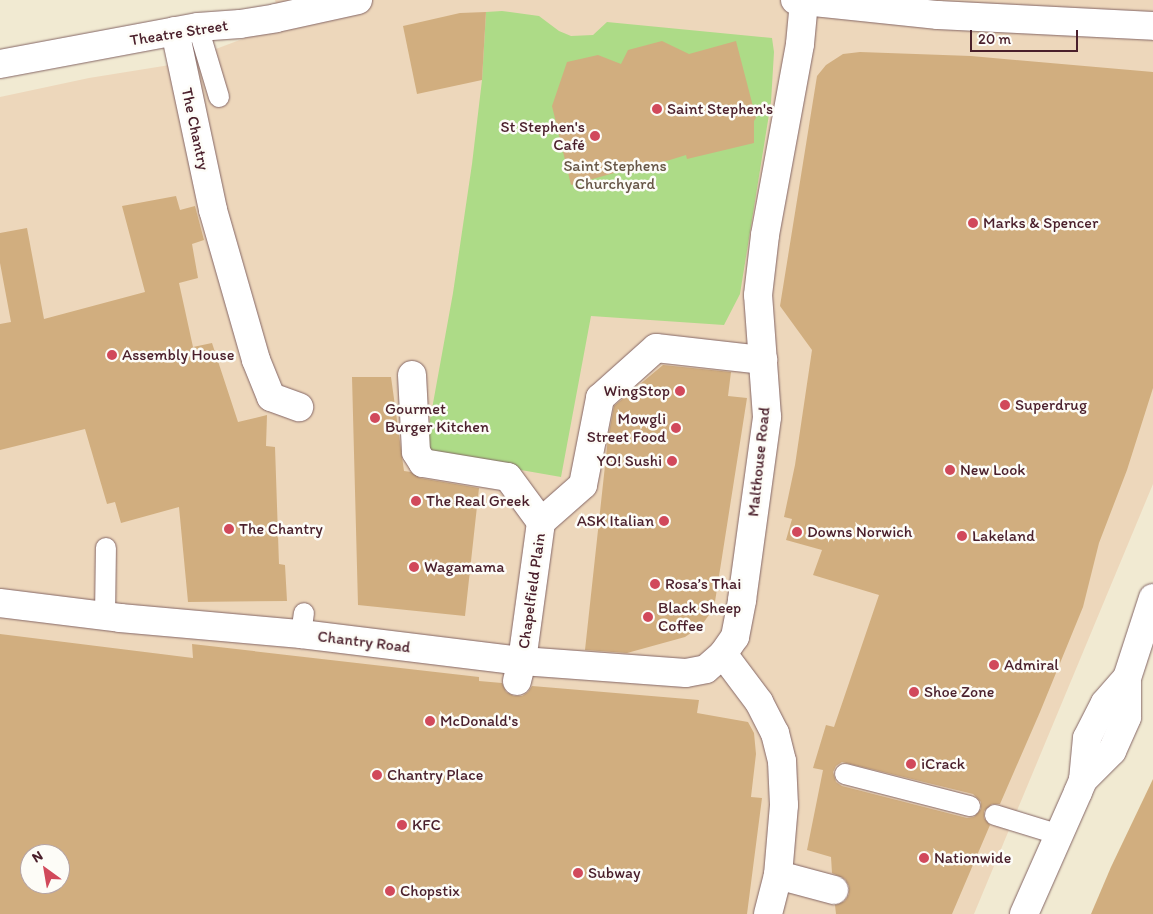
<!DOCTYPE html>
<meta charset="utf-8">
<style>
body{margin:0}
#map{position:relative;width:1153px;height:914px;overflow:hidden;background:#f1ead2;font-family:Itim,sans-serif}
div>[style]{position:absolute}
.built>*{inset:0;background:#edd7bb}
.green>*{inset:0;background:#addb87}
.building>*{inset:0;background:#d1ae7f}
.roads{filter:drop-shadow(0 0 1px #846665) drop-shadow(0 0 1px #846665)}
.lane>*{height:20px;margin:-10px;padding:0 10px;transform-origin:10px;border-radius:10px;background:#fff}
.street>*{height:28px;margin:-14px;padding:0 14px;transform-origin:14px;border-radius:14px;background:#fff}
.secondary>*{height:28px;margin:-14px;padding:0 14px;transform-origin:14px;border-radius:14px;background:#fff}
.dots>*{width:14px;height:14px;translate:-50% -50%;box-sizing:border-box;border:2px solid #fdfcf7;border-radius:50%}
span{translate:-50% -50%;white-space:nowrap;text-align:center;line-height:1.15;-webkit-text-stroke:5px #fdfcf7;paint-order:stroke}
.street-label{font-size:16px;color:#4a1f2b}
.poi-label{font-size:16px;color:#4a1f2b}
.left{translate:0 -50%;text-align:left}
.right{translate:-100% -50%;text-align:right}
.park-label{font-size:16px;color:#685747}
.north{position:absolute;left:20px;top:844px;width:50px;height:50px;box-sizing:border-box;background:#fdfcf7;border:1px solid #b5a4a5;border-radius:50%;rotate:328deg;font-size:14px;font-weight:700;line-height:20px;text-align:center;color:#4a1f2b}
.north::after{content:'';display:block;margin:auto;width:18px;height:22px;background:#d1495b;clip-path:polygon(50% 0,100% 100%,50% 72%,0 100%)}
.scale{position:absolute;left:970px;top:30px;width:108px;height:22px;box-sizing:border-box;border:2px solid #4a1f2b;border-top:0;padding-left:6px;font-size:15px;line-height:18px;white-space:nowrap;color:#4a1f2b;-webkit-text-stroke:4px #fdfcf7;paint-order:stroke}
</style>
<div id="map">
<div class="built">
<i style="clip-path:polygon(evenodd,275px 0,1153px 0,1153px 484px,974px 914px,0 914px,0 97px,89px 78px,176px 64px,253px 35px,281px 28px,275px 0,30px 854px,60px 854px,60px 884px,30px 884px,30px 854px)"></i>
</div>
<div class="green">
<i style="clip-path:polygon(502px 11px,539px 16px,559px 31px,571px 36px,593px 35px,607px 22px,772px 38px,774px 52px,771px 102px,740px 294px,724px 325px,591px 316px,561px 477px,424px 453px,453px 293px,472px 164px,482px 80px,486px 12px)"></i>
</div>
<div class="building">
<i style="clip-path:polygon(486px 12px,482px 80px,417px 94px,403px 26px,460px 13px)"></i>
<i style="clip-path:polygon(662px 41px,689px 54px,736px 41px,756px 118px,754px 121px,754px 143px,687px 159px,686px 155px,644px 168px,643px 165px,571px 185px,552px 106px,567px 62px,598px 55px,621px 64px,628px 50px)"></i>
<i style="clip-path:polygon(evenodd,860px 52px,971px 56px,1153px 72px,1153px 388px,1127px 470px,1099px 543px,1083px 607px,1040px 712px,1000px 804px,992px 804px,984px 811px,984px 818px,990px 825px,952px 914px,836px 914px,835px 905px,845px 901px,849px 894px,849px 886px,845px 879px,832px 873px,831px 857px,807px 850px,823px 770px,813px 768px,826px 725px,834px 727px,879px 595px,813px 575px,822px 550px,786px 540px,792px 519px,784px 517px,795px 465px,812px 350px,780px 306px,817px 76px,826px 65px,843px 54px,860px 52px,842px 762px,973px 794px,981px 802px,981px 809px,974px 817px,967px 818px,842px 786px,836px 782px,833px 772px,836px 766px,842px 762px)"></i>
<i style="clip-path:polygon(176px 196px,180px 210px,195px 206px,204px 240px,192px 244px,198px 278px,179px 283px,193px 347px,212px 343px,238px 422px,267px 415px,266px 446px,275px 447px,279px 564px,285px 565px,287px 601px,188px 602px,179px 507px,121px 523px,115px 502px,107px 504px,85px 429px,0 450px,0 324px,11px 322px,0 263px,0 233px,27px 228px,44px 319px,145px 292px,122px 206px)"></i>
<i style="clip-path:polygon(663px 365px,731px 372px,728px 396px,747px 398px,714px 608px,701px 626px,685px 637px,627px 653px,585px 650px,608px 438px,614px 406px)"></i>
<i style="clip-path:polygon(352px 377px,391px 377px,404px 471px,411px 472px,420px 478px,479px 488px,465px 616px,358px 605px)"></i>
<i style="clip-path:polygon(evenodd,0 634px,193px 658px,192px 644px,479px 677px,479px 681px,502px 683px,506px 692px,514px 696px,522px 696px,528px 692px,532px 686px,699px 700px,697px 713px,748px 722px,754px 733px,756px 754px,751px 797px,762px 798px,747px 914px,0 914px,0 634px,30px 854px,60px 854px,60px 884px,30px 884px,30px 854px)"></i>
<i style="clip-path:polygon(1153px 779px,1153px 914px,1091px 914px,1111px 867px)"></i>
</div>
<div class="roads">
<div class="lane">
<i style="left:198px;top:27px;width:73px;rotate:73.3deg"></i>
<i style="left:105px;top:616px;width:68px;rotate:-89.2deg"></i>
<i style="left:301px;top:634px;width:21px;rotate:-82deg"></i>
<i style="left:845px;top:774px;width:129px;rotate:14.4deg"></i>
<i style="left:995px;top:815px;width:68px;rotate:17.1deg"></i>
</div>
<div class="street">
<i style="left:175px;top:31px;width:183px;rotate:78deg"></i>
<i style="left:213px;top:210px;width:156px;rotate:74deg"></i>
<i style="left:256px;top:360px;width:40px;rotate:68deg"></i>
<i style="left:271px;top:397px;width:30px;rotate:20deg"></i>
<i style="left:412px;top:375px;width:77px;rotate:87deg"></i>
<i style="left:416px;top:452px;width:13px;rotate:58deg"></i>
<i style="left:423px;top:463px;width:86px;rotate:9.4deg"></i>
<i style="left:508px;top:477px;width:56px;rotate:53.7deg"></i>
<i style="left:541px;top:522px;width:56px;rotate:-41.4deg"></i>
<i style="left:583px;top:485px;width:89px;rotate:-78.9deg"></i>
<i style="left:600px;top:398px;width:75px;rotate:-41.8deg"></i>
<i style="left:656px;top:348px;width:108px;rotate:6.4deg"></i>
<i style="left:0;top:603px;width:121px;rotate:7.1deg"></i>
<i style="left:120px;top:618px;width:182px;rotate:5.1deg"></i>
<i style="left:301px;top:634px;width:223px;rotate:7deg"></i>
<i style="left:522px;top:661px;width:164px;rotate:4.2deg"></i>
<i style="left:686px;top:673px;width:20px;rotate:-11deg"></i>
<i style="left:706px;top:669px;width:23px;rotate:-41deg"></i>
<i style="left:723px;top:654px;width:21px;rotate:-55deg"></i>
<i style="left:735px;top:637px;width:38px;rotate:-79deg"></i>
<i style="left:742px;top:600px;width:185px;rotate:-82.2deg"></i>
<i style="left:767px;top:417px;width:122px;rotate:-94.2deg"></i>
<i style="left:758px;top:295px;width:60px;rotate:-83.3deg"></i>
<i style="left:765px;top:235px;width:194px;rotate:-79.6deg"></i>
<i style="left:800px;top:44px;width:42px;rotate:-84.6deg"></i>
<i style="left:723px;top:654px;width:60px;rotate:53.1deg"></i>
<i style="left:759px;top:702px;width:35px;rotate:63deg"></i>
<i style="left:775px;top:733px;width:29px;rotate:76deg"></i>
<i style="left:782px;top:761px;width:44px;rotate:87.4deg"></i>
<i style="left:784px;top:805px;width:70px;rotate:94.9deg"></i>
<i style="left:778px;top:875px;width:40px;rotate:104.4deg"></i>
<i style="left:517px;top:681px;width:21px;rotate:-76deg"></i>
<i style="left:522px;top:661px;width:140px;rotate:-82.2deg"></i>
<i style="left:778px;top:875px;width:58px;rotate:15deg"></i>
</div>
<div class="secondary">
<i style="left:795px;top:0;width:144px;rotate:6deg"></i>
<i style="left:938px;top:15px;width:215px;rotate:2.9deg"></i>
<i style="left:0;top:64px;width:201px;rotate:-10.6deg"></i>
<i style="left:198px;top:27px;width:42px;rotate:-4.1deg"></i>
<i style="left:240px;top:24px;width:36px;rotate:-9deg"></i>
<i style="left:276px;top:18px;width:84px;rotate:-12.4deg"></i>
<i style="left:1083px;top:780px;width:41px;rotate:-45deg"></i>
<i style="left:1112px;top:751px;width:37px;rotate:-66deg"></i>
<i style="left:1127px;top:717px;width:39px;rotate:-90deg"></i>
<i style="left:1127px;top:678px;width:84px;rotate:-72deg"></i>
<i style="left:1024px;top:914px;width:133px;rotate:-66.1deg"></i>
<i style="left:1078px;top:792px;width:13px;rotate:-67deg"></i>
<i style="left:1083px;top:780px;width:42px;rotate:-84.6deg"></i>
<i style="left:1087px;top:738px;width:39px;rotate:-63deg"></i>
<i style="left:1105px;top:703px;width:33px;rotate:-49deg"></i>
</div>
</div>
<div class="dots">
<i style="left:657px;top:109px;background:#d1495b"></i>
<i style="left:595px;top:136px;background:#d1495b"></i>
<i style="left:973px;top:223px;background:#d1495b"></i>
<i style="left:112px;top:355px;background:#d1495b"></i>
<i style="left:680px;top:391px;background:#d1495b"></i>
<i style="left:1005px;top:405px;background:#d1495b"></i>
<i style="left:375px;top:418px;background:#d1495b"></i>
<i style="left:676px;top:428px;background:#d1495b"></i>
<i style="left:672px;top:461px;background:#d1495b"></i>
<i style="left:950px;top:470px;background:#d1495b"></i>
<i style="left:416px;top:501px;background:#d1495b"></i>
<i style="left:664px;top:521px;background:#d1495b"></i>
<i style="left:229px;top:529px;background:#d1495b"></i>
<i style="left:797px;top:532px;background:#d1495b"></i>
<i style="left:962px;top:536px;background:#d1495b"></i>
<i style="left:414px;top:567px;background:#d1495b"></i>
<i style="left:655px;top:584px;background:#d1495b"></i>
<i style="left:648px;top:617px;background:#d1495b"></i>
<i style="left:994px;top:665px;background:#d1495b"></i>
<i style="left:914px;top:692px;background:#d1495b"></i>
<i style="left:430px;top:721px;background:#d1495b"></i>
<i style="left:911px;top:764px;background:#d1495b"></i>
<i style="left:377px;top:775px;background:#d1495b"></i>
<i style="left:402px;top:825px;background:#d1495b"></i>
<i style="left:924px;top:858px;background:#d1495b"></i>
<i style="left:578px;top:873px;background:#d1495b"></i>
<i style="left:390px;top:891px;background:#d1495b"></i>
</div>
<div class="street-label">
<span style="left:179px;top:33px;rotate:-9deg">Theatre Street</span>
<span style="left:195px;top:129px;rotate:78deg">The Chantry</span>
<span style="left:759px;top:462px;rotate:-84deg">Malthouse Road</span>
<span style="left:532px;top:591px;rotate:-82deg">Chapelfield Plain</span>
<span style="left:364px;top:642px;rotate:7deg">Chantry Road</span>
</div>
<div class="poi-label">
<span class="left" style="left:667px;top:109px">Saint Stephen's</span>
<span class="right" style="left:585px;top:136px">St Stephen's<br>Café</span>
<span class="left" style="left:983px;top:223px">Marks &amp; Spencer</span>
<span class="left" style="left:122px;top:355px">Assembly House</span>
<span class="right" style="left:670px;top:391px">WingStop</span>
<span class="left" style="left:1015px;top:405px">Superdrug</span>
<span class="left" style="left:385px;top:418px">Gourmet<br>Burger Kitchen</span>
<span class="right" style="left:666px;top:428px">Mowgli<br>Street Food</span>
<span class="right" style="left:662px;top:461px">YO! Sushi</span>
<span class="left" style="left:960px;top:470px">New Look</span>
<span class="left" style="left:426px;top:501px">The Real Greek</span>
<span class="right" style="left:654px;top:521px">ASK Italian</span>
<span class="left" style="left:239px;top:529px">The Chantry</span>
<span class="left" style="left:807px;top:532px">Downs Norwich</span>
<span class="left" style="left:972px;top:536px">Lakeland</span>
<span class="left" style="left:424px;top:567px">Wagamama</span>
<span class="left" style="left:665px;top:584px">Rosa’s Thai</span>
<span class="left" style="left:658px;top:617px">Black Sheep<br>Coffee</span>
<span class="left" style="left:1004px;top:665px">Admiral</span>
<span class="left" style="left:924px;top:692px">Shoe Zone</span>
<span class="left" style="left:440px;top:721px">McDonald's</span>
<span class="left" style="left:921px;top:764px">iCrack</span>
<span class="left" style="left:387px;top:775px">Chantry Place</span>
<span class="left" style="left:412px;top:825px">KFC</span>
<span class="left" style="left:934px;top:858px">Nationwide</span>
<span class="left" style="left:588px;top:873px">Subway</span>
<span class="left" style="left:400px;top:891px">Chopstix</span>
</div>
<div class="park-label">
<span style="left:615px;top:175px">Saint Stephens<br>Churchyard</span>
</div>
<div class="north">N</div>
<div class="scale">20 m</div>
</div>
